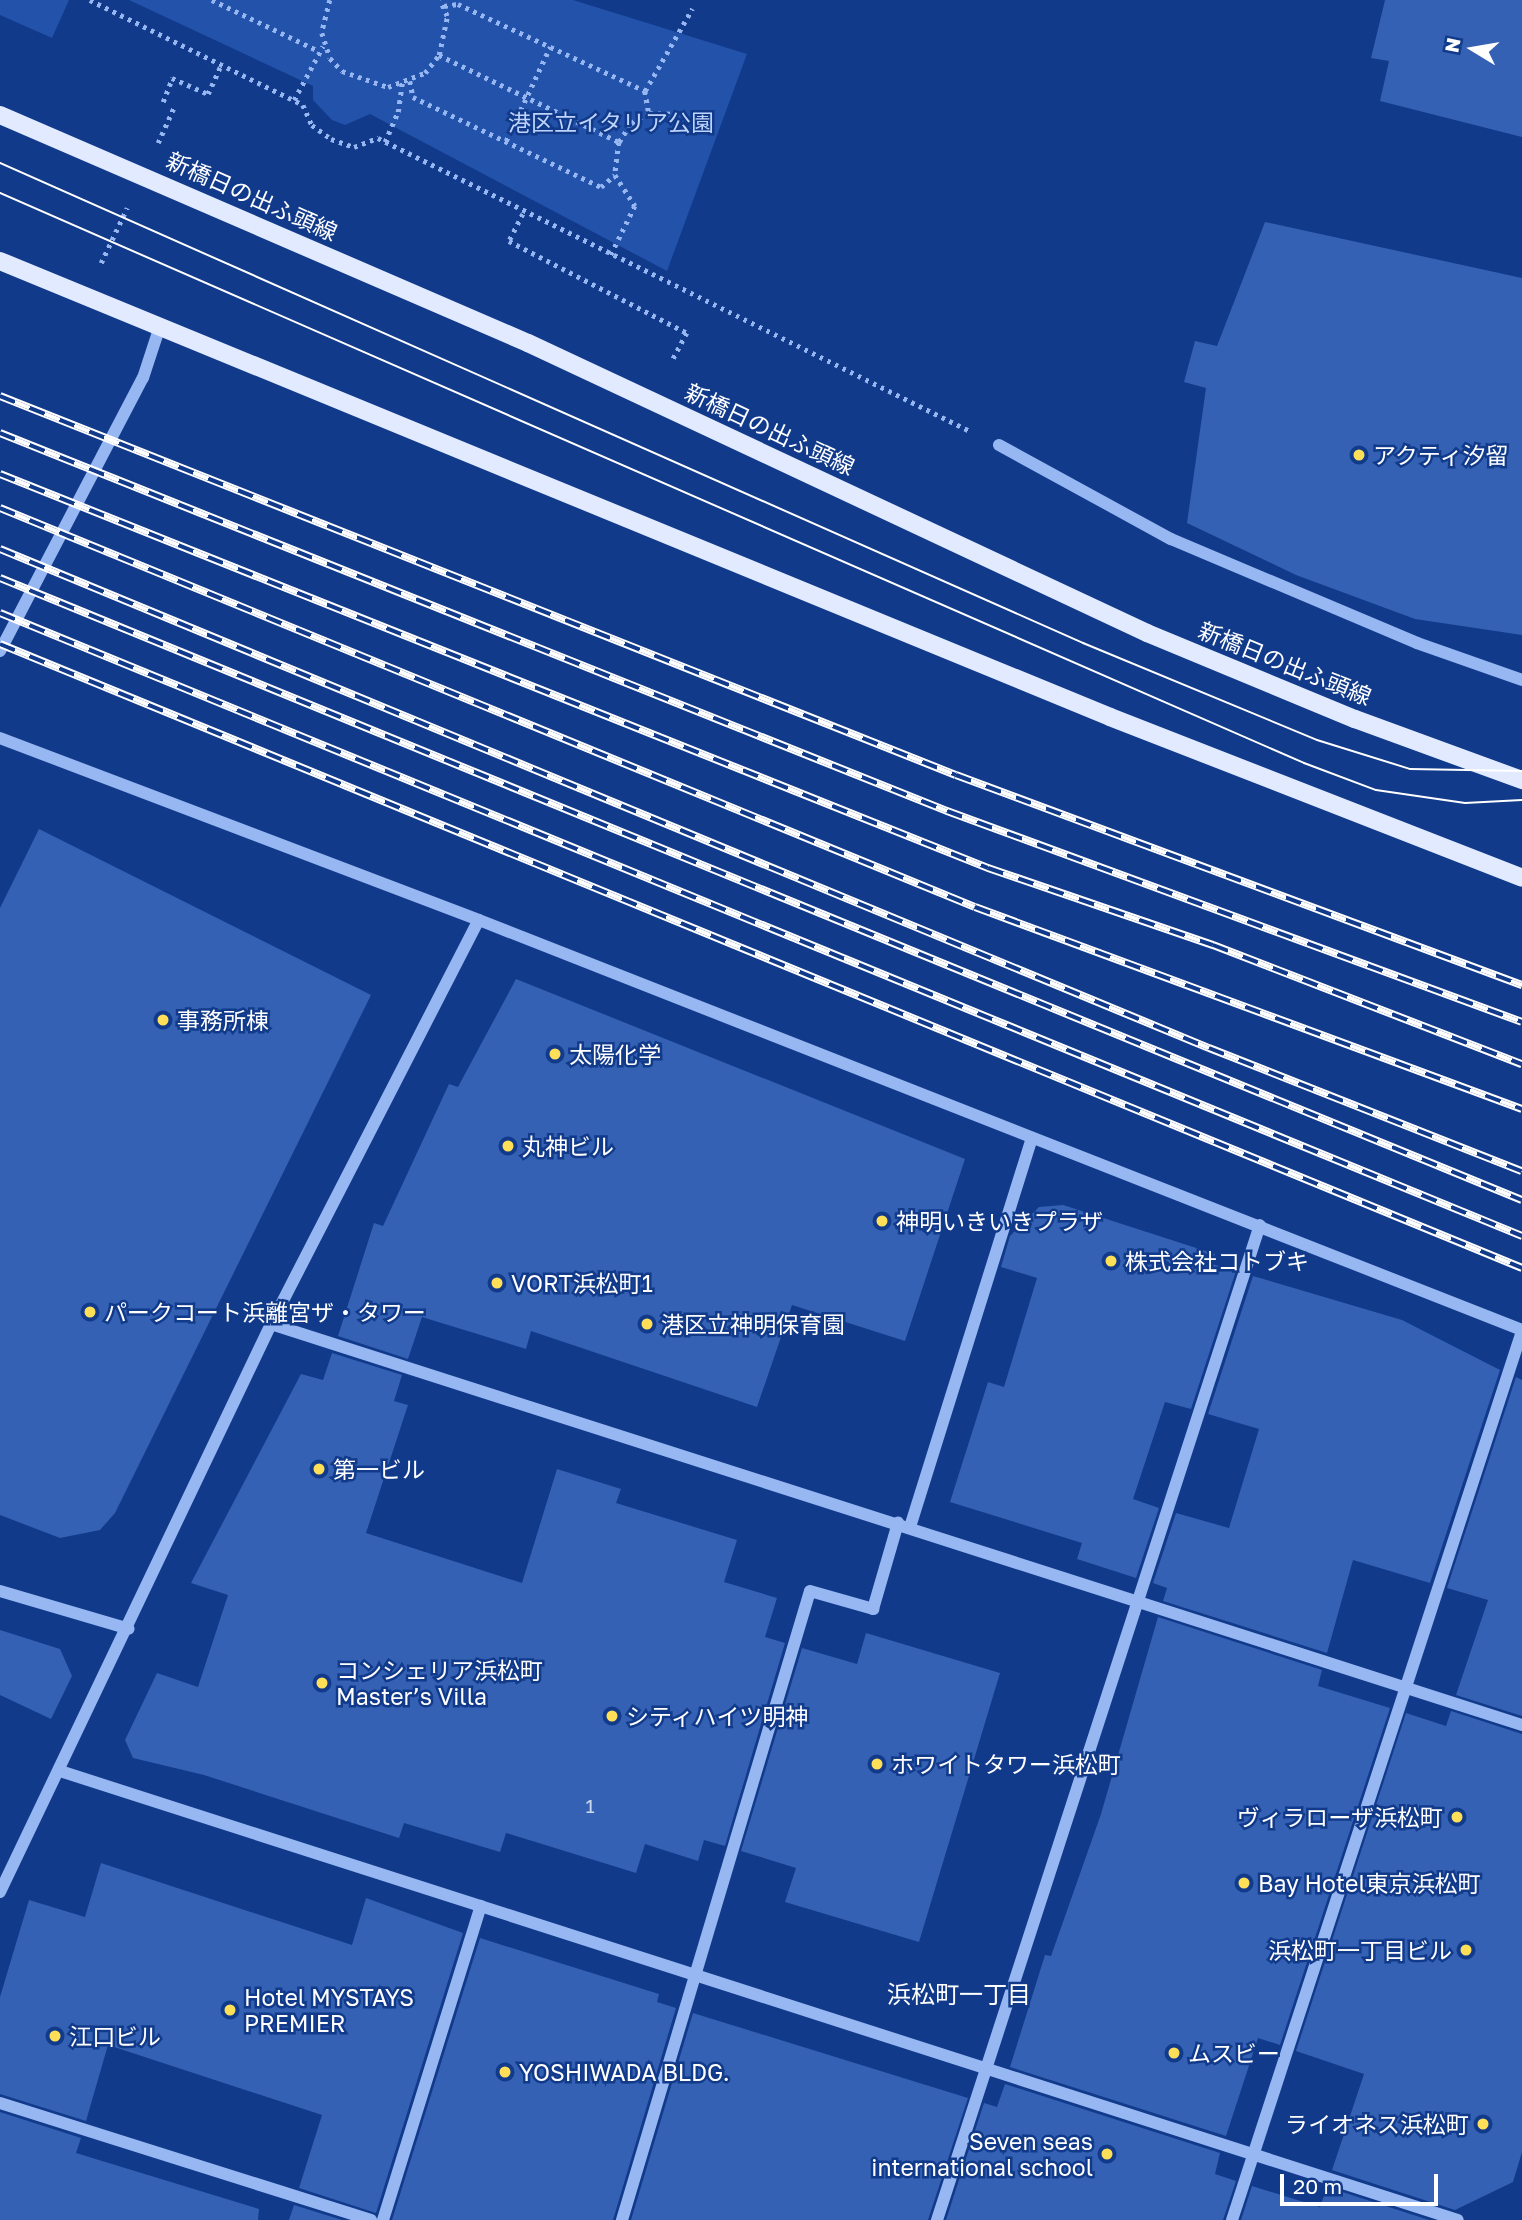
<!DOCTYPE html>
<meta charset="utf-8">
<style>
body{margin:0}
#map{position:relative;width:1522px;height:2220px;overflow:hidden;background:#113a8b;font-family:"Golos Text","Noto Sans JP",sans-serif}
div>[style]{position:absolute}
.green>*{inset:0;background:#2252aa}
.building>*{inset:0;background:#3461b3}
.path>*{height:4.5px;margin-top:-2.25px;transform-origin:0;background:repeating-linear-gradient(90deg,#97b7f2 0 3.5px,transparent 0 8.5px)}
.minor>*{height:12px;margin:-6px;padding:0 6px;transform-origin:6px;border-radius:6px;background:#97b7f2}
.major>*{height:18px;margin:-9px;padding:0 9px;transform-origin:9px;border-radius:9px;background:#e1eaff}
.tram>*{height:2px;margin:-1px;padding:0 1px;transform-origin:1px;border-radius:1px;background:#fff}
.rail>*{height:8px;margin-top:-4px;transform-origin:0;background:repeating-linear-gradient(90deg,#113a8b 0 16px,#fff 0 32px);box-sizing:border-box;border-block:2px solid #fff}
.dots>*{width:19px;height:19px;translate:-50% -50%;box-sizing:border-box;border:4px solid #113a8b;border-radius:50%}
span{translate:-50% -50%;white-space:nowrap;text-align:center;line-height:1.15;-webkit-text-stroke:5px #113a8b;paint-order:stroke}
.number-label{font-size:19px;color:#ccd8ec}
.number-label span{-webkit-text-stroke-width:0}
.park-label{font-size:23px;color:#bed4fd}
.street-label{font-size:23px;color:#fff}
.poi-label{font-size:23px;color:#fff}
.left{translate:0 -50%;text-align:left}
.right{translate:-100% -50%;text-align:right}
.neighbourhood-label{font-size:24px;color:#fff}
.north{position:absolute;left:1438px;top:14px;width:70px;height:70px;-webkit-text-stroke:5px #113a8b;paint-order:stroke;rotate:281deg;font-size:19px;font-weight:700;line-height:28px;text-align:center;color:#fff}
.north::after{content:'';display:block;margin:auto;width:24px;height:32px;background:#fff;clip-path:polygon(50% 0,100% 100%,50% 72%,0 100%)}
.scale{position:absolute;left:1280px;top:2174px;width:158px;height:32px;box-sizing:border-box;border:4px solid #fff;border-top:0;padding-left:9px;font-size:21px;line-height:24px;white-space:nowrap;color:#fff;-webkit-text-stroke:5px #113a8b;paint-order:stroke}
</style>
<div id="map">
<div class="green">
<i style="clip-path:polygon(0 0,69px 0,52px 38px,0 15px)"></i>
<i style="clip-path:polygon(129px 0,573px 0,747px 54px,667px 271px,370px 114px,345px 125px,332px 120px,313px 100px,313px 86px)"></i>
</div>
<div class="building">
<i style="clip-path:polygon(1385px 0,1522px 0,1522px 137px,1380px 101px,1389px 61px,1371px 58px)"></i>
<i style="clip-path:polygon(1265px 222px,1522px 278px,1522px 635px,1415px 619px,1296px 575px,1187px 523px,1206px 388px,1184px 382px,1195px 341px,1217px 346px)"></i>
<i style="clip-path:polygon(39px 829px,371px 995px,115px 1513px,100px 1530px,60px 1538px,0 1515px,0 908px)"></i>
<i style="clip-path:polygon(516px 979px,965px 1159px,905px 1341px,792px 1305px,757px 1407px,531px 1331px,526px 1349px,422px 1317px,408px 1359px,338px 1336px,374px 1223px,383px 1226px,449px 1084px,458px 1087px)"></i>
<i style="clip-path:polygon(1063px 1205px,1215px 1254px,1212px 1264px,1236px 1271px,1191px 1409px,1165px 1402px,1133px 1499px,1159px 1508px,1136px 1578px,1077px 1559px,1082px 1543px,950px 1502px,988px 1382px,1004px 1387px,1037px 1278px,1001px 1267px,1010px 1236px,1039px 1207px)"></i>
<i style="clip-path:polygon(1253px 1276px,1402px 1320px,1500px 1370px,1430px 1583px,1353px 1560px,1327px 1653px,1163px 1601px,1167px 1588px,1153px 1583px,1176px 1513px,1229px 1528px,1259px 1429px,1208px 1414px)"></i>
<i style="clip-path:polygon(332px 1353px,402px 1375px,394px 1401px,408px 1405px,366px 1533px,522px 1583px,557px 1469px,621px 1489px,616px 1503px,737px 1540px,724px 1582px,777px 1598px,765px 1637px,785px 1643px,725px 1846px,704px 1840px,698px 1861px,645px 1844px,636px 1873px,506px 1833px,500px 1852px,404px 1823px,399px 1838px,204px 1775px,133px 1758px,125px 1740px,157px 1673px,198px 1687px,228px 1595px,191px 1583px,301px 1374px,323px 1380px)"></i>
<i style="clip-path:polygon(1516px 1377px,1522px 1380px,1522px 1716px,1456px 1695px,1488px 1600px,1447px 1588px)"></i>
<i style="clip-path:polygon(1158px 1617px,1322px 1670px,1318px 1686px,1390px 1708px,1280px 2045px,1258px 2038px,1226px 2136px,1010px 2067px,1045px 1955px,1051px 1956px,1101px 1814px)"></i>
<i style="clip-path:polygon(0 1630px,60px 1649px,72px 1676px,51px 1719px,0 1695px)"></i>
<i style="clip-path:polygon(866px 1633px,1000px 1673px,919px 1942px,785px 1902px,796px 1868px,741px 1851px,802px 1648px,857px 1664px)"></i>
<i style="clip-path:polygon(1451px 1711px,1522px 1734px,1522px 2152px,1513px 2182px,1455px 2210px,1332px 2170px,1364px 2074px,1296px 2051px,1406px 1713px,1446px 1726px)"></i>
<i style="clip-path:polygon(101px 1863px,352px 1945px,366px 1898px,463px 1933px,376px 2213px,299px 2188px,322px 2115px,108px 2045px,86px 2121px,0 2094px,0 1997px,29px 1900px,85px 1917px)"></i>
<i style="clip-path:polygon(480px 1938px,659px 1994px,657px 2002px,676px 2008px,613px 2220px,392px 2220px)"></i>
<i style="clip-path:polygon(693px 2013px,968px 2098px,928px 2220px,631px 2220px)"></i>
<i style="clip-path:polygon(1005px 2084px,1220px 2153px,1215px 2174px,1236px 2181px,1223px 2220px,946px 2220px,984px 2103px,997px 2107px)"></i>
<i style="clip-path:polygon(0 2112px,81px 2138px,76px 2153px,259px 2209px,258px 2220px,0 2220px)"></i>
<i style="clip-path:polygon(1252px 2186px,1320px 2207px,1327px 2187px,1429px 2220px,1241px 2220px)"></i>
<i style="clip-path:polygon(294px 2205px,342px 2220px,289px 2220px)"></i>
</div>
<div class="path">
<i style="left:90px;top:0;width:237px;rotate:26.2deg"></i>
<i style="left:303px;top:105px;width:22px;rotate:66deg"></i>
<i style="left:312px;top:125px;width:24px;rotate:36deg"></i>
<i style="left:331px;top:139px;width:24px;rotate:19deg"></i>
<i style="left:354px;top:147px;width:26px;rotate:-21deg"></i>
<i style="left:378px;top:138px;width:661px;rotate:26.33deg"></i>
<i style="left:212px;top:0;width:116px;rotate:25.5deg"></i>
<i style="left:330px;top:0;width:34px;rotate:104deg"></i>
<i style="left:322px;top:33px;width:26px;rotate:72deg"></i>
<i style="left:330px;top:58px;width:18px;rotate:47deg"></i>
<i style="left:342px;top:71px;width:49px;rotate:19.2deg"></i>
<i style="left:388px;top:87px;width:40px;rotate:-21deg"></i>
<i style="left:425px;top:73px;width:23px;rotate:-52deg"></i>
<i style="left:439px;top:55px;width:40px;rotate:-78deg"></i>
<i style="left:447px;top:16px;width:17px;rotate:-114deg"></i>
<i style="left:444px;top:6px;width:14px;rotate:-8deg"></i>
<i style="left:458px;top:4px;width:206px;rotate:24.9deg"></i>
<i style="left:645px;top:91px;width:22px;rotate:80deg"></i>
<i style="left:439px;top:55px;width:200px;rotate:25.8deg"></i>
<i style="left:619px;top:142px;width:33px;rotate:97deg"></i>
<i style="left:615px;top:175px;width:37px;rotate:57deg"></i>
<i style="left:635px;top:206px;width:57px;rotate:116.1deg"></i>
<i style="left:410px;top:81px;width:16px;rotate:79deg"></i>
<i style="left:413px;top:97px;width:208px;rotate:25.6deg"></i>
<i style="left:601px;top:187px;width:18px;rotate:-41deg"></i>
<i style="left:645px;top:91px;width:95px;rotate:-60.2deg"></i>
<i style="left:294px;top:100px;width:61px;rotate:-61.8deg"></i>
<i style="left:163px;top:102px;width:26px;rotate:-69deg"></i>
<i style="left:172px;top:78px;width:39px;rotate:24deg"></i>
<i style="left:208px;top:94px;width:30px;rotate:-66deg"></i>
<i style="left:506px;top:141px;width:104px;rotate:-64.9deg"></i>
<i style="left:385px;top:142px;width:33px;rotate:-67deg"></i>
<i style="left:398px;top:112px;width:30px;rotate:-82deg"></i>
<i style="left:619px;top:142px;width:22px;rotate:-58deg"></i>
<i style="left:631px;top:123px;width:21px;rotate:-29deg"></i>
<i style="left:649px;top:113px;width:30px;rotate:2deg"></i>
<i style="left:158px;top:143px;width:39px;rotate:-66deg"></i>
<i style="left:523px;top:214px;width:30px;rotate:117deg"></i>
<i style="left:509px;top:241px;width:200px;rotate:27.3deg"></i>
<i style="left:687px;top:333px;width:30px;rotate:118deg"></i>
<i style="left:101px;top:263px;width:61px;rotate:-64.7deg"></i>
</div>
<div class="minor">
<i style="left:999px;top:445px;width:196px;rotate:28.7deg"></i>
<i style="left:1171px;top:539px;width:267px;rotate:22.9deg"></i>
<i style="left:1417px;top:643px;width:111px;rotate:19.4deg"></i>
<i style="left:0;top:651px;width:308px;rotate:-62.4deg"></i>
<i style="left:143px;top:378px;width:52px;rotate:-71.9deg"></i>
<i style="left:0;top:738px;width:512px;rotate:20.8deg"></i>
<i style="left:479px;top:920px;width:1121px;rotate:21.46deg"></i>
<i style="left:271px;top:1324px;width:1314px;rotate:17.77deg"></i>
<i style="left:910px;top:1527px;width:408px;rotate:-72.6deg"></i>
<i style="left:0;top:1591px;width:134px;rotate:16.4deg"></i>
<i style="left:60px;top:1771px;width:1468px;rotate:17.81deg"></i>
<i style="left:0;top:1892px;width:629px;rotate:-64.49deg"></i>
<i style="left:271px;top:1324px;width:454px;rotate:-62.8deg"></i>
<i style="left:0;top:2103px;width:389px;rotate:17.5deg"></i>
<i style="left:383px;top:2220px;width:329px;rotate:-72.7deg"></i>
<i style="left:622px;top:2220px;width:656px;rotate:-73.36deg"></i>
<i style="left:810px;top:1591px;width:66px;rotate:15.9deg"></i>
<i style="left:873px;top:1609px;width:90px;rotate:-73.8deg"></i>
<i style="left:937px;top:2220px;width:1046px;rotate:-72.02deg"></i>
<i style="left:1232px;top:2220px;width:935px;rotate:-71.93deg"></i>
</div>
<div class="major">
<i style="left:0;top:115px;width:575px;rotate:23.36deg"></i>
<i style="left:528px;top:343px;width:684px;rotate:25.1deg"></i>
<i style="left:1147px;top:633px;width:225px;rotate:22.5deg"></i>
<i style="left:1355px;top:719px;width:178px;rotate:20.1deg"></i>
<i style="left:0;top:261px;width:1200px;rotate:22.33deg"></i>
<i style="left:1110px;top:717px;width:442px;rotate:21.3deg"></i>
</div>
<div class="tram">
<i style="left:0;top:163px;width:1185px;rotate:23.9deg"></i>
<i style="left:1083px;top:643px;width:253px;rotate:22.5deg"></i>
<i style="left:1317px;top:740px;width:97px;rotate:17.3deg"></i>
<i style="left:1410px;top:769px;width:112px;rotate:1deg"></i>
<i style="left:0;top:193px;width:1423px;rotate:23.61deg"></i>
<i style="left:1304px;top:763px;width:77px;rotate:20.6deg"></i>
<i style="left:1376px;top:790px;width:90px;rotate:8.3deg"></i>
<i style="left:1465px;top:803px;width:57px;rotate:-3deg"></i>
</div>
<div class="rail">
<i style="left:0;top:396px;width:1028px;rotate:21.63deg"></i>
<i style="left:956px;top:775px;width:604px;rotate:20.36deg"></i>
<i style="left:0;top:433px;width:1020px;rotate:21.76deg"></i>
<i style="left:947px;top:811px;width:612px;rotate:20.15deg"></i>
<i style="left:0;top:474px;width:1064px;rotate:21.74deg"></i>
<i style="left:988px;top:868px;width:238px;rotate:18.9deg"></i>
<i style="left:1213px;top:945px;width:331px;rotate:21.1deg"></i>
<i style="left:0;top:508px;width:1053px;rotate:22.26deg"></i>
<i style="left:975px;top:907px;width:583px;rotate:20.27deg"></i>
<i style="left:0;top:549px;width:1308px;rotate:22.43deg"></i>
<i style="left:1209px;top:1048px;width:336px;rotate:21.5deg"></i>
<i style="left:0;top:578px;width:1644px;rotate:22.23deg"></i>
<i style="left:0;top:613px;width:1645px;rotate:22.26deg"></i>
<i style="left:0;top:644px;width:1645px;rotate:22.29deg"></i>
</div>
<div class="dots">
<i style="left:1359px;top:455px;background:#ffdf57"></i>
<i style="left:163px;top:1020px;background:#ffdf57"></i>
<i style="left:555px;top:1054px;background:#ffdf57"></i>
<i style="left:508px;top:1146px;background:#ffdf57"></i>
<i style="left:882px;top:1221px;background:#ffdf57"></i>
<i style="left:1111px;top:1261px;background:#ffdf57"></i>
<i style="left:497px;top:1283px;background:#ffdf57"></i>
<i style="left:90px;top:1312px;background:#ffdf57"></i>
<i style="left:647px;top:1324px;background:#ffdf57"></i>
<i style="left:319px;top:1469px;background:#ffdf57"></i>
<i style="left:322px;top:1683px;background:#ffdf57"></i>
<i style="left:612px;top:1716px;background:#ffdf57"></i>
<i style="left:877px;top:1764px;background:#ffdf57"></i>
<i style="left:1457px;top:1817px;background:#ffdf57"></i>
<i style="left:1244px;top:1883px;background:#ffdf57"></i>
<i style="left:1466px;top:1950px;background:#ffdf57"></i>
<i style="left:230px;top:2010px;background:#ffdf57"></i>
<i style="left:55px;top:2036px;background:#ffdf57"></i>
<i style="left:1174px;top:2053px;background:#ffdf57"></i>
<i style="left:505px;top:2072px;background:#ffdf57"></i>
<i style="left:1483px;top:2124px;background:#ffdf57"></i>
<i style="left:1107px;top:2154px;background:#ffdf57"></i>
</div>
<div class="number-label">
<span style="left:590px;top:1806px">1</span>
</div>
<div class="park-label">
<span style="left:611px;top:122px">港区立イタリア公園</span>
</div>
<div class="street-label">
<span style="left:252px;top:196px;rotate:24deg">新橋日の出ふ頭線</span>
<span style="left:770px;top:429px;rotate:25deg">新橋日の出ふ頭線</span>
<span style="left:1285px;top:663px;rotate:22deg">新橋日の出ふ頭線</span>
</div>
<div class="poi-label">
<span class="left" style="left:1373px;top:455px">アクティ汐留</span>
<span class="left" style="left:177px;top:1020px">事務所棟</span>
<span class="left" style="left:569px;top:1054px">太陽化学</span>
<span class="left" style="left:522px;top:1146px">丸神ビル</span>
<span class="left" style="left:896px;top:1221px">神明いきいきプラザ</span>
<span class="left" style="left:1125px;top:1261px">株式会社コトブキ</span>
<span class="left" style="left:511px;top:1283px">VORT浜松町1</span>
<span class="left" style="left:104px;top:1312px">パークコート浜離宮ザ・タワー</span>
<span class="left" style="left:661px;top:1324px">港区立神明保育園</span>
<span class="left" style="left:333px;top:1469px">第一ビル</span>
<span class="left" style="left:336px;top:1683px">コンシェリア浜松町<br>Master’s Villa</span>
<span class="left" style="left:626px;top:1716px">シティハイツ明神</span>
<span class="left" style="left:891px;top:1764px">ホワイトタワー浜松町</span>
<span class="right" style="left:1443px;top:1817px">ヴィラローザ浜松町</span>
<span class="left" style="left:1258px;top:1883px">Bay Hotel東京浜松町</span>
<span class="right" style="left:1452px;top:1950px">浜松町一丁目ビル</span>
<span class="left" style="left:244px;top:2010px">Hotel MYSTAYS<br>PREMIER</span>
<span class="left" style="left:69px;top:2036px">江口ビル</span>
<span class="left" style="left:1188px;top:2053px">ムスビー</span>
<span class="left" style="left:519px;top:2072px">YOSHIWADA BLDG.</span>
<span class="right" style="left:1469px;top:2124px">ライオネス浜松町</span>
<span class="right" style="left:1093px;top:2154px">Seven seas<br>international school</span>
</div>
<div class="neighbourhood-label">
<span style="left:959px;top:1994px">浜松町一丁目</span>
</div>
<div class="north">N</div>
<div class="scale">20 m</div>
</div>
